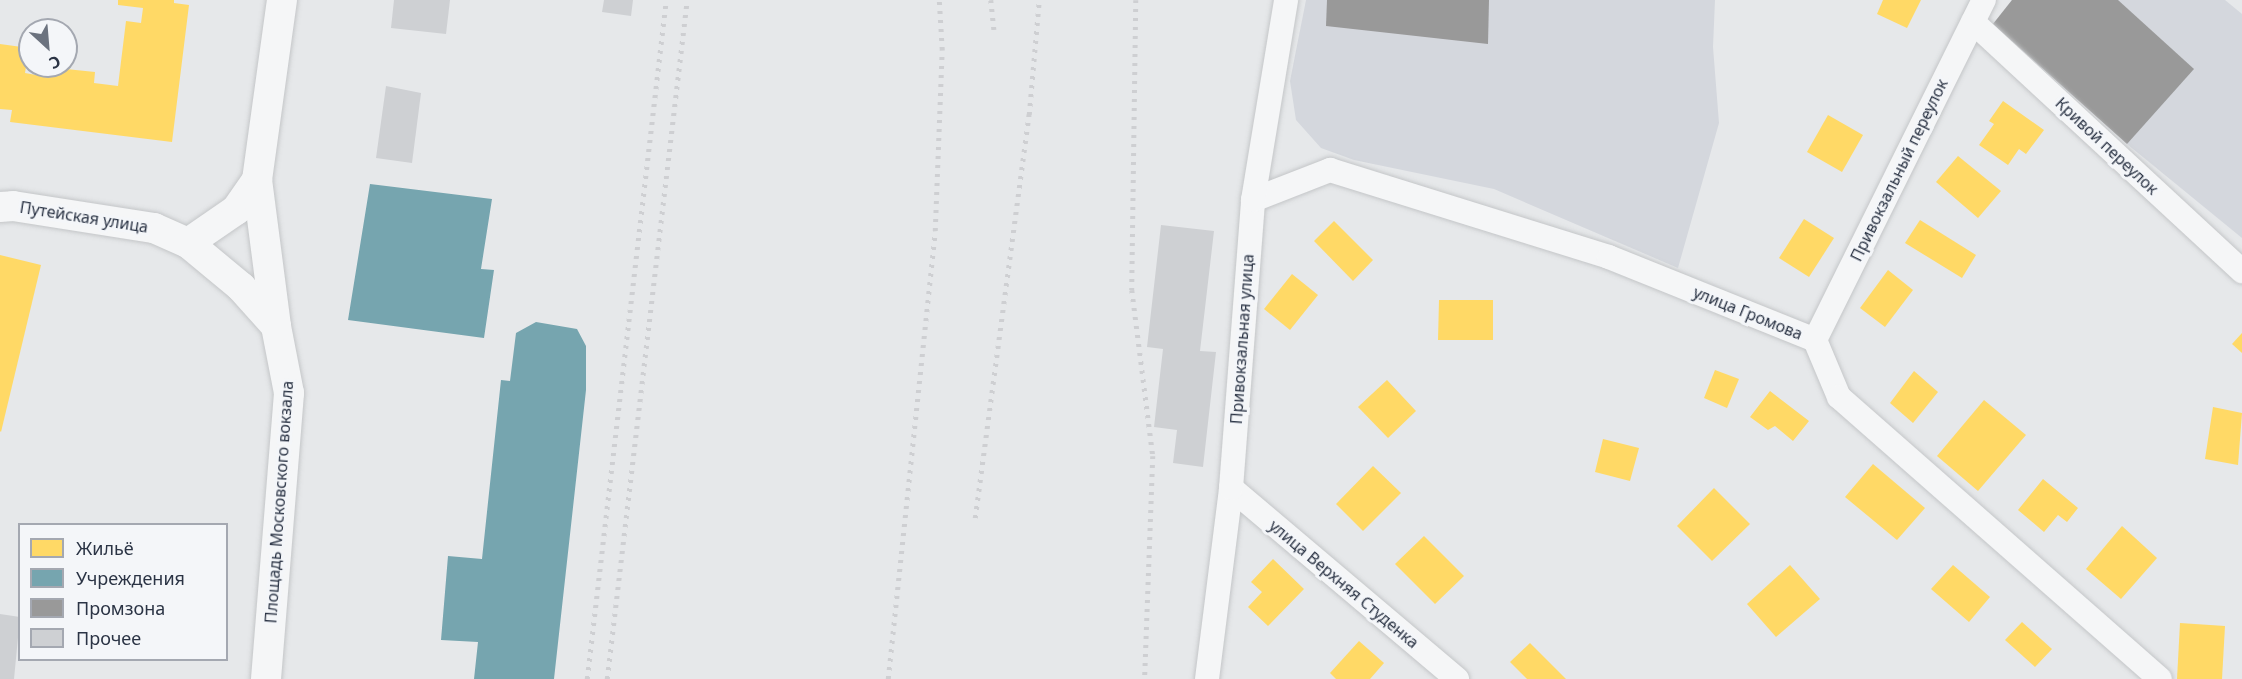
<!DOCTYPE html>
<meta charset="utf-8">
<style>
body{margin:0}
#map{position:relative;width:2242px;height:679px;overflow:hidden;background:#e6e8ea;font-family:"Noto Sans",sans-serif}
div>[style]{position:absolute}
.built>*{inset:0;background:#d4d7dd}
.homes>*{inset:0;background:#ffd966}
.public>*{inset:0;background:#76a5af}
.industry>*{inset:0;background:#999}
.building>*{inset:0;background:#ced0d3}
.roads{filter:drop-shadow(0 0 2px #c4c6c8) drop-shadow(0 0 2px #c4c6c8)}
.minor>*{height:24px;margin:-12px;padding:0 12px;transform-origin:12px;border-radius:12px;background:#f5f6f7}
.tertiary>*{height:30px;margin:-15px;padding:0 15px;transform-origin:15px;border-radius:15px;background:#f5f6f7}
.rail>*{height:4.5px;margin-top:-2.25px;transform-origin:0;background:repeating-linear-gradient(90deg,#cecfd2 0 3px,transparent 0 9px)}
span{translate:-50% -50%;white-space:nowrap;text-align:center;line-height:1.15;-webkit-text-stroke:6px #f4f6f9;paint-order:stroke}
.street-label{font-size:16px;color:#2b3445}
.legend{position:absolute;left:18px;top:523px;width:210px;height:138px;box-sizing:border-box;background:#f4f6f9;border:2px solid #a4a8b1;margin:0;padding:8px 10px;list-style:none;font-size:18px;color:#2b3445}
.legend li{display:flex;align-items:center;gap:12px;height:30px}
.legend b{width:30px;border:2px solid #a4a8b1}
.north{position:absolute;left:18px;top:18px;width:60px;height:60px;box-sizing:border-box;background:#f4f6f9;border:2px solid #a4a8b1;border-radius:50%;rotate:154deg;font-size:16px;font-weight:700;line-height:24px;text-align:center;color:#2b3445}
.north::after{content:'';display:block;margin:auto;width:21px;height:27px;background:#6c737f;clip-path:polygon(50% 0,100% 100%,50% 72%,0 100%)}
</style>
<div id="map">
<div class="built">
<i style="clip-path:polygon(1306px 0,1715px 0,1713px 47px,1719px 123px,1678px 268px,1494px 189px,1354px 160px,1321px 148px,1296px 120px,1290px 81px)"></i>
<i style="clip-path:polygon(2012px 0,2225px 0,2242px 14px,2242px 238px,2127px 144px,1993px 24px)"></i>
</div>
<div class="homes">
<i style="clip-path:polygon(118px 0,174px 0,174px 3px,189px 5px,172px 142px,10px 122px,12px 110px,0 109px,0 44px,29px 48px,25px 73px,36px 75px,37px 66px,95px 72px,94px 83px,118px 86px,126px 21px,141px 23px,143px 8px,118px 5px)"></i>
<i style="clip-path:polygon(1883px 0,1921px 0,1907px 28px,1877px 14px)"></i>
<i style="clip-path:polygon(2003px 101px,2044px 130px,2026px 154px,2019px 149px,2008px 165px,1979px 145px,1994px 124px,1989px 121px)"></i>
<i style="clip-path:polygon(1828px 115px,1863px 135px,1842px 172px,1807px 152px)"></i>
<i style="clip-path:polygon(1958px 156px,2001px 191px,1978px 218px,1936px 182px)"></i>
<i style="clip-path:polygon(1804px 219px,1834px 238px,1809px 277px,1779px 258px)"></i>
<i style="clip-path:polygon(1920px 220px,1976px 255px,1962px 278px,1905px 243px)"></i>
<i style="clip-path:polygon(1334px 221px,1373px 260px,1353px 281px,1314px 241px)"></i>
<i style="clip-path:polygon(0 255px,41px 265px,1px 432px,0 431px)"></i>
<i style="clip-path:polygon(1888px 270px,1913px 290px,1885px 327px,1860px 308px)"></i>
<i style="clip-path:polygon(1292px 274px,1318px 295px,1290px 330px,1264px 309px)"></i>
<i style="clip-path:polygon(1439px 300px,1493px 300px,1493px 340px,1438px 340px)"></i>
<i style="clip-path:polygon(2242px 333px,2242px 353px,2232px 344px)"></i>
<i style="clip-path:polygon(1715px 370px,1739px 379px,1727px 408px,1704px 398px)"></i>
<i style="clip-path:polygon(1914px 371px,1938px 392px,1913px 423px,1890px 403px)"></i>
<i style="clip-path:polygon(1387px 380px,1416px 411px,1388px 438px,1358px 407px)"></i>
<i style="clip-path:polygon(1770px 391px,1809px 421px,1793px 441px,1775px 426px,1768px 430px,1750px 417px)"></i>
<i style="clip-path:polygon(1984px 400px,2026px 435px,1978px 491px,1937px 456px)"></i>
<i style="clip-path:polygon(2213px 407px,2242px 413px,2238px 465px,2205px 459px)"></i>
<i style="clip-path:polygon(1603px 439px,1639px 448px,1630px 481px,1595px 472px)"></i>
<i style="clip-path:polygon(1873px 464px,1925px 508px,1897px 540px,1845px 497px)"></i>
<i style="clip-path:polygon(1373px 466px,1401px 493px,1363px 531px,1336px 504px)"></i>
<i style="clip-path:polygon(2043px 479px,2078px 508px,2067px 522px,2058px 515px,2044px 532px,2018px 510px)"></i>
<i style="clip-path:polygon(1714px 488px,1750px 524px,1712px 561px,1677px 526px)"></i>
<i style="clip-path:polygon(2122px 526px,2157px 558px,2121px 599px,2086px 569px)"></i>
<i style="clip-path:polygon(1424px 536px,1464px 576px,1435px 604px,1395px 564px)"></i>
<i style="clip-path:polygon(1273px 559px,1304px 589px,1268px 626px,1248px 607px,1262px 592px,1251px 582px)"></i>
<i style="clip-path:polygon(1790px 565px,1820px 599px,1776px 637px,1747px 604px)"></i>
<i style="clip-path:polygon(1953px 565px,1990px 597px,1969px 622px,1931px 589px)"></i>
<i style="clip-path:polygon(2022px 622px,2052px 649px,2035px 667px,2005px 640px)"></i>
<i style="clip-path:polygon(2180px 623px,2225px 626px,2222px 679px,2177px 679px)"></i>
<i style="clip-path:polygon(1359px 641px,1384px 663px,1370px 679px,1336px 679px,1330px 673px)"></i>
<i style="clip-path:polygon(1530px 643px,1566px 679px,1527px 679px,1510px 662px)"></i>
</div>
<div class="public">
<i style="clip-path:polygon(370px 184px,492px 199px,481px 269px,494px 270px,484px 338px,348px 320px)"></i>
<i style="clip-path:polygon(536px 322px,577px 329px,586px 346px,586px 390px,554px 679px,474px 679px,478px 642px,441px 640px,448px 556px,482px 559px,501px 380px,510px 381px,516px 333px)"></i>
</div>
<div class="industry">
<i style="clip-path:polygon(1327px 0,1489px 0,1488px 44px,1326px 26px)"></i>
<i style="clip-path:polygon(2012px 0,2118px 0,2194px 69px,2127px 144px,1993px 24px)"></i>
</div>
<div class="building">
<i style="clip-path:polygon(394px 0,450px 0,446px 34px,391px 28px)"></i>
<i style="clip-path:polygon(604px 0,633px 0,631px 16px,602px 12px)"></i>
<i style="clip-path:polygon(386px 86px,421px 93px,412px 163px,376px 158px)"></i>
<i style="clip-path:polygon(1161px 225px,1214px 231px,1200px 351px,1216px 352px,1203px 467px,1173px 463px,1177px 430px,1154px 427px,1163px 349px,1147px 347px)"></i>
<i style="clip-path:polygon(0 614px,20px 617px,14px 679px,0 679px)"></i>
</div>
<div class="roads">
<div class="minor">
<i style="left:1973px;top:22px;width:367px;rotate:42.8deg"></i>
<i style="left:1253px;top:200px;width:83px;rotate:-21.3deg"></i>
<i style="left:1330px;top:170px;width:292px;rotate:17.3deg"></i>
<i style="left:1609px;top:257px;width:222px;rotate:21.9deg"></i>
<i style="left:1815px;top:340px;width:62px;rotate:67.2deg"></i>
<i style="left:1839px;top:397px;width:427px;rotate:41.3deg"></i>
<i style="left:1815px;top:340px;width:380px;rotate:-63.6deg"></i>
<i style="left:1231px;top:488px;width:296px;rotate:40.2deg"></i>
<i style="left:1207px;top:679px;width:193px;rotate:-82.8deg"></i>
<i style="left:1231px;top:488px;width:289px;rotate:-85.6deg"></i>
<i style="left:1253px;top:200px;width:203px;rotate:-80.6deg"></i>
</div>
<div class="tertiary">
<i style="left:0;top:207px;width:13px;rotate:-4deg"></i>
<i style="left:13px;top:206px;width:143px;rotate:8.9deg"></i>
<i style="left:154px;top:228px;width:37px;rotate:24deg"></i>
<i style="left:188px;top:243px;width:69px;rotate:39.7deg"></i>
<i style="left:241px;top:287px;width:52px;rotate:48.1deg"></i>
<i style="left:188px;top:243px;width:58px;rotate:-34.5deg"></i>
<i style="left:236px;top:210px;width:37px;rotate:-55deg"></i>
<i style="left:266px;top:679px;width:287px;rotate:-85.4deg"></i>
<i style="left:289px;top:393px;width:68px;rotate:-101deg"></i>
<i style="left:276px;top:326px;width:147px;rotate:-97.4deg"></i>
<i style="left:257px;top:180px;width:182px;rotate:-82.1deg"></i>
</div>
</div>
<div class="rail">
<i style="left:991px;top:0;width:30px;rotate:84deg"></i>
<i style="left:1136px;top:0;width:290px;rotate:90.8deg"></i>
<i style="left:1132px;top:290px;width:167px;rotate:82.8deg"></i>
<i style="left:1153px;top:456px;width:223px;rotate:92.1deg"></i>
<i style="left:975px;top:518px;width:407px;rotate:-82.4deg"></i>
<i style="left:1029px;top:115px;width:115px;rotate:-85deg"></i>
<i style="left:587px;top:679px;width:684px;rotate:-83.36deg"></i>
<i style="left:607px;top:679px;width:684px;rotate:-83.28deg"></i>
<i style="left:888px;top:679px;width:450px;rotate:-84deg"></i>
<i style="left:935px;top:231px;width:181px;rotate:-87.8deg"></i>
<i style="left:942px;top:50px;width:50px;rotate:-93.4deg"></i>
</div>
<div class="street-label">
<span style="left:2107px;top:146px;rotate:43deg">Кривой переулок</span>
<span style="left:1899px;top:170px;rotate:-64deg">Привокзальный переулок</span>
<span style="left:84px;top:217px;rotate:9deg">Путейская улица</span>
<span style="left:1748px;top:313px;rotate:22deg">улица Громова</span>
<span style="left:1242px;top:339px;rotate:-86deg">Привокзальная улица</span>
<span style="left:279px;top:502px;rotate:-86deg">Площадь Московского вокзала</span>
<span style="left:1344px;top:584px;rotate:40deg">улица Верхняя Cтуденка</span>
</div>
<ul class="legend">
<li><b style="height:16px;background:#ffd966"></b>Жильё</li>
<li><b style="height:16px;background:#76a5af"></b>Учреждения</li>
<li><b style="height:16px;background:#999"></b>Промзона</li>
<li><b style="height:16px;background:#ced0d3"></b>Прочее</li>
</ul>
<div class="north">С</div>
</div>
